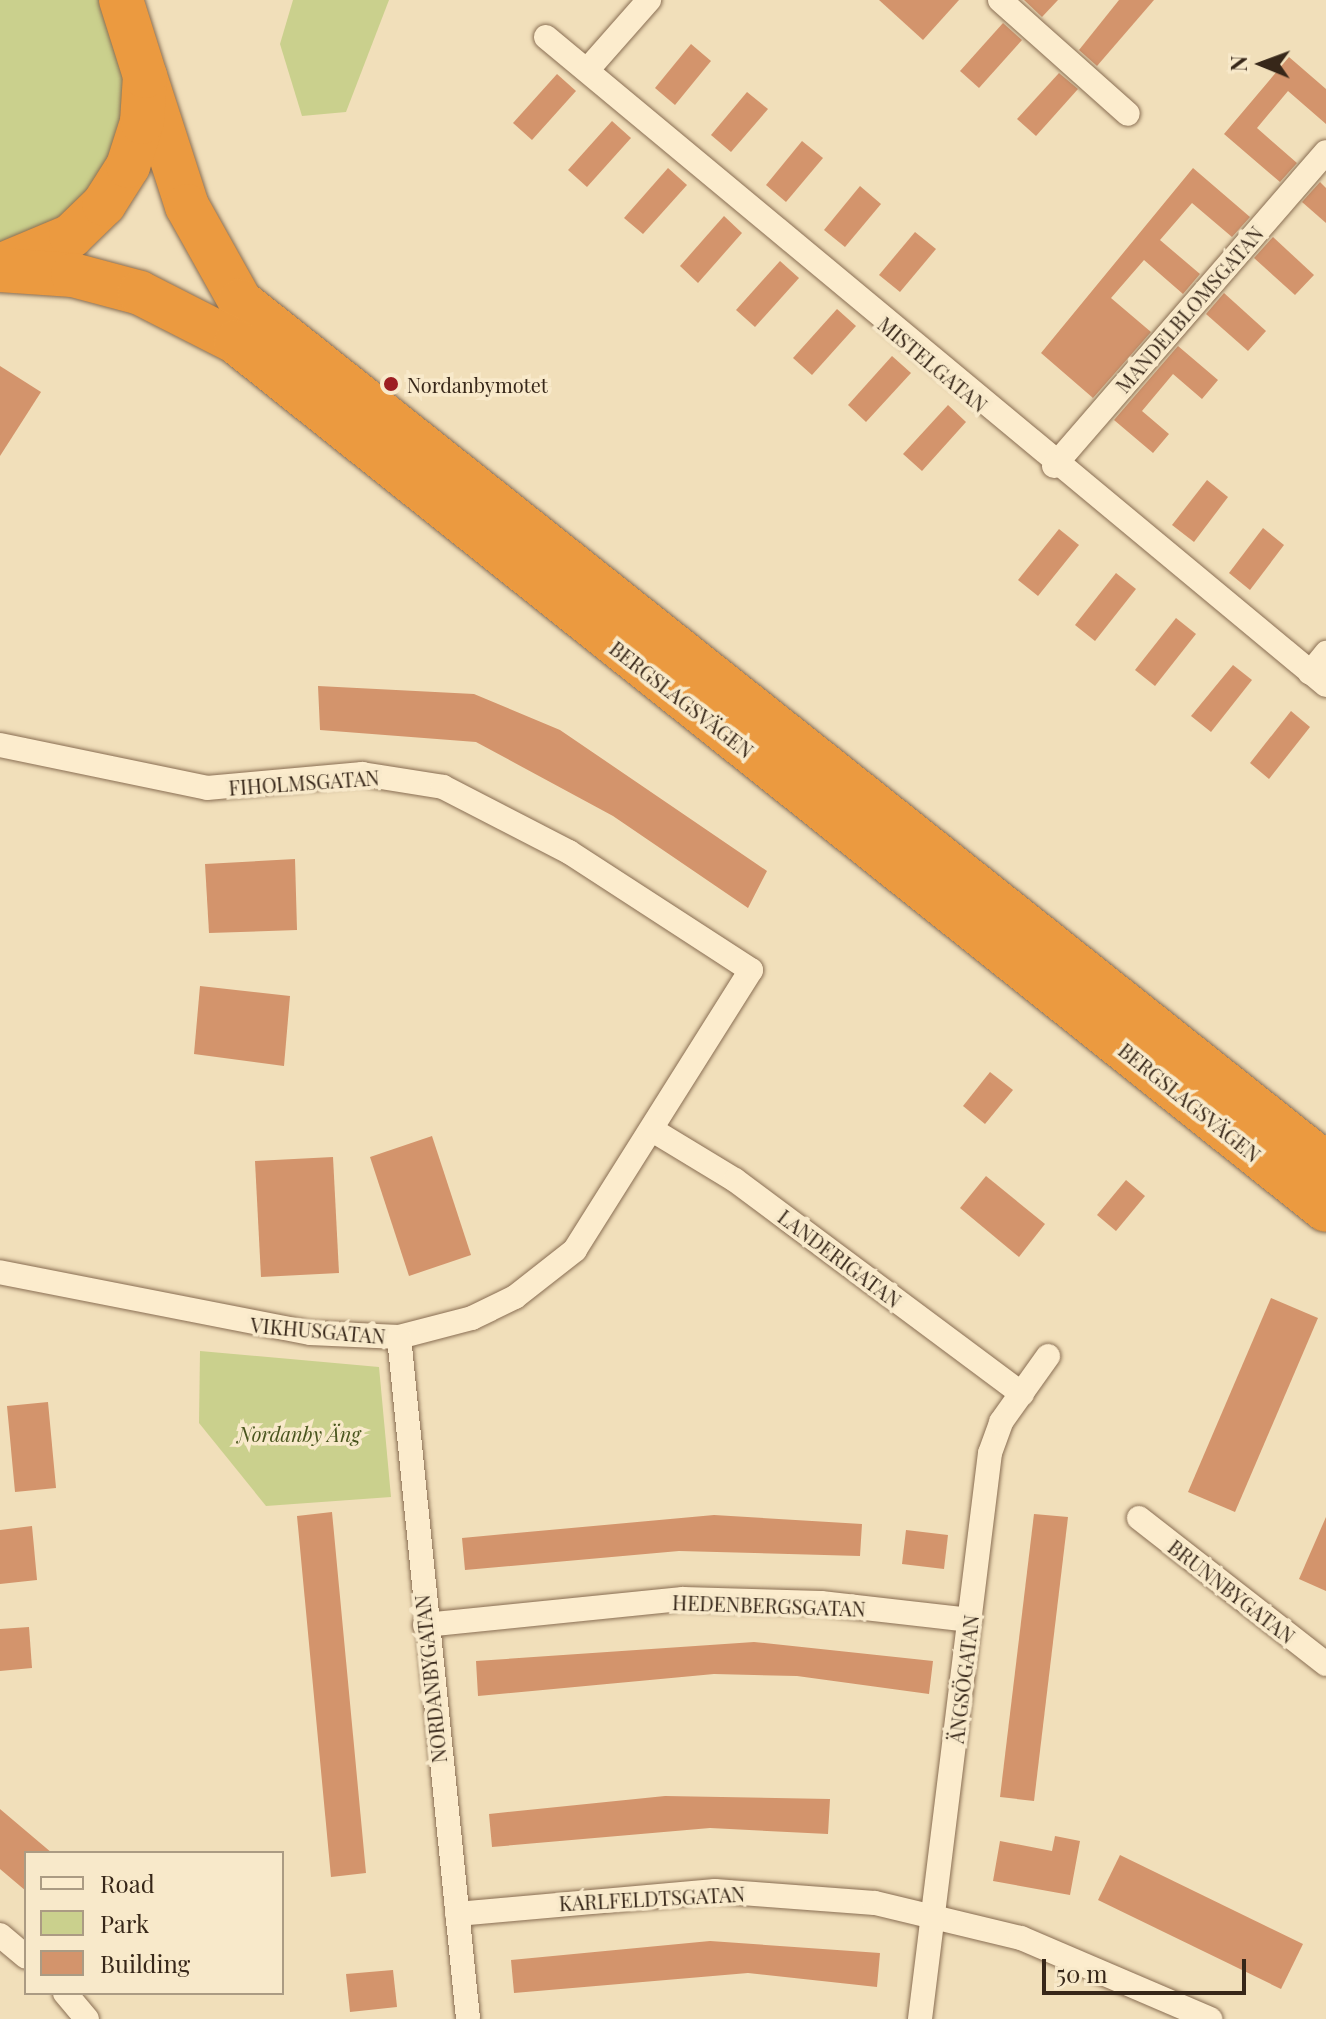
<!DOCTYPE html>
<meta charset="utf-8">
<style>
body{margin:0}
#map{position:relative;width:1326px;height:2019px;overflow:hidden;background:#f1dfba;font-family:"Playfair Display",serif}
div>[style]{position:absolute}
.green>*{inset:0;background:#cad08d}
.building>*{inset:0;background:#d3946c}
.roads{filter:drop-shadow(0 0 2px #896e53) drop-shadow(0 0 2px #896e53)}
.street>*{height:24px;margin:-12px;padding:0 12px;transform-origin:12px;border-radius:12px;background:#fceccd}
.highway>*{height:44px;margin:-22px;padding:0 22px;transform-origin:22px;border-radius:22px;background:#eb9a40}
.dots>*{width:22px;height:22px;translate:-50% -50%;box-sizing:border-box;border:4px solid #f8e9ca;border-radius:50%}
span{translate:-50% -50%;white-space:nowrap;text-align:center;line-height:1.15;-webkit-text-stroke:7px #f8e9ca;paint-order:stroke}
.street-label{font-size:20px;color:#372719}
.poi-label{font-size:20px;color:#372719}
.left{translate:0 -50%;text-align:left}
.park-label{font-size:20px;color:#49551e;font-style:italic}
.legend{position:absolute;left:24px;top:1851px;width:260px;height:144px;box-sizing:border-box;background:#f8e9ca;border:2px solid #ab9b83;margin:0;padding:10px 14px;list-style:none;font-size:24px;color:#372719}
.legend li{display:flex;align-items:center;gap:16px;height:40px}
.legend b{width:40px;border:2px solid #ab9b83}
.north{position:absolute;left:1222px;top:24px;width:80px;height:80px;-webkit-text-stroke:6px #f8e9ca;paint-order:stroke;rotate:271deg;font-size:22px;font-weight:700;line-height:32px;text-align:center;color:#372719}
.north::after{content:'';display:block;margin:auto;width:28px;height:36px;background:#372719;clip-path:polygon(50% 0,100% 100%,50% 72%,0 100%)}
.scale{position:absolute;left:1042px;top:1959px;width:204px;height:36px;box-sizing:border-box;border:4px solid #372719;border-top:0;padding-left:10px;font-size:24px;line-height:28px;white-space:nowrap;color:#372719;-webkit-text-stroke:6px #f8e9ca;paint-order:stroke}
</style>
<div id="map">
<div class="green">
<i style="clip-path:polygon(0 0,101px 0,126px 66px,122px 128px,99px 180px,59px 220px,0 246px)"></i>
<i style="clip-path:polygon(293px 0,389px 0,346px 112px,302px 116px,280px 44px)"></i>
<i style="clip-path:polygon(200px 1351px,379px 1367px,391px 1497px,266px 1506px,199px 1423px)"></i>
</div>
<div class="building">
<i style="clip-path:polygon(879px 0,959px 0,923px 40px)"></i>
<i style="clip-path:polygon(1024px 0,1058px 0,1042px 17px)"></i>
<i style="clip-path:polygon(1119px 0,1154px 0,1097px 66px,1079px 50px)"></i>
<i style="clip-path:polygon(1003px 23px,1022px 40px,979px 88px,960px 71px)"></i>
<i style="clip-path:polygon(691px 44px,711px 61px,675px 105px,655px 88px)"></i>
<i style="clip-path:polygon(1289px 57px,1326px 89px,1326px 124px,1288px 91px,1257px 128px,1297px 163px,1280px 182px,1224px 134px)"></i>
<i style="clip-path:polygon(1059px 73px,1078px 89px,1036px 136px,1017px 119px)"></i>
<i style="clip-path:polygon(557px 74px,576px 91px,532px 140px,513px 123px)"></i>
<i style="clip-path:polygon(747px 92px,768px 109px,731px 152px,711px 135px)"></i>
<i style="clip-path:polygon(612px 121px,631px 138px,587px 187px,568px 170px)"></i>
<i style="clip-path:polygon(802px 141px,823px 158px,786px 202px,766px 185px)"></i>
<i style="clip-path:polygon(668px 168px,687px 185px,643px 234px,624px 218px)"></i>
<i style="clip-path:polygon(1193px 168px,1250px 217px,1232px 237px,1192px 203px,1160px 240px,1200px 274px,1183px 294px,1144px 260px,1111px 298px,1151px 332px,1093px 398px,1041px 353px)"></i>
<i style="clip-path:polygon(1320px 182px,1326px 188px,1326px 223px,1302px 202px)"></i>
<i style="clip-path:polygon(860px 186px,881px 204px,845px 247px,824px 230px)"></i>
<i style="clip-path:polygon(724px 216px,742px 233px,698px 283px,680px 266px)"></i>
<i style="clip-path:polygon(915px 232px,936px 249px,900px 292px,879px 275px)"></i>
<i style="clip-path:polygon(1273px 237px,1314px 275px,1295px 295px,1254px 258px)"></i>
<i style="clip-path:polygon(780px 261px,799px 278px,755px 327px,736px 310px)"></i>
<i style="clip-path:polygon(1224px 293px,1266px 331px,1248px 351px,1206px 314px)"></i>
<i style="clip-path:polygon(837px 309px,856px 326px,812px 375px,793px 358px)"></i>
<i style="clip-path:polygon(1178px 346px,1218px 380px,1202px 399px,1173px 374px,1142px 411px,1169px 434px,1153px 453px,1114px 420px)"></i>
<i style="clip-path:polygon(892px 356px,911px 373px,866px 422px,848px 405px)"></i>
<i style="clip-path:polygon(0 366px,41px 392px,0 456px)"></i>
<i style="clip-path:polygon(948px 405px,966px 422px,922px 471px,903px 454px)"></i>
<i style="clip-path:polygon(1207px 480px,1228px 497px,1194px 542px,1172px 525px)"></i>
<i style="clip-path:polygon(1263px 528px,1284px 545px,1250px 590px,1229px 573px)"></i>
<i style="clip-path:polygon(1059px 529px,1079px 545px,1038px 596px,1018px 580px)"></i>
<i style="clip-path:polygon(1116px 573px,1136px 589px,1095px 641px,1075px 625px)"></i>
<i style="clip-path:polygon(1176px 618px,1196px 634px,1155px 686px,1135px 670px)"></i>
<i style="clip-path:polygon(1233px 665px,1252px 680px,1211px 732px,1191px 716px)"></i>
<i style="clip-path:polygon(318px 686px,474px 694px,560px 730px,767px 871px,748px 908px,613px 816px,476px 742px,320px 730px)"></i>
<i style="clip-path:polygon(1291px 711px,1310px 727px,1269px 779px,1250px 763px)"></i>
<i style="clip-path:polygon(295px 859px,297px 930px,209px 933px,205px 864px)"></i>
<i style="clip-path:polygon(200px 986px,290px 996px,284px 1066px,194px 1054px)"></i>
<i style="clip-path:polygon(990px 1072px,1013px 1090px,985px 1124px,963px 1106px)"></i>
<i style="clip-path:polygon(432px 1136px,471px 1255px,409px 1276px,370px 1157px)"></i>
<i style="clip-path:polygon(333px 1157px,339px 1273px,261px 1277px,255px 1161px)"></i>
<i style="clip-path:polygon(986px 1176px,1045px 1224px,1019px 1257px,960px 1208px)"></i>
<i style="clip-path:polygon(1126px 1180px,1145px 1196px,1116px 1231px,1097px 1215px)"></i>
<i style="clip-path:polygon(1271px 1298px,1318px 1318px,1235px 1512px,1188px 1492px)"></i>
<i style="clip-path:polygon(48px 1402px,56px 1488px,15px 1492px,7px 1406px)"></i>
<i style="clip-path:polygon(332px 1512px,366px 1873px,331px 1877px,297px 1516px)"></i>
<i style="clip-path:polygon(1034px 1514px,1068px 1517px,1034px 1801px,1000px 1797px)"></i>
<i style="clip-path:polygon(714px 1515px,862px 1524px,860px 1556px,679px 1551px,465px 1570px,462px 1538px)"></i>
<i style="clip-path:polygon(1326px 1517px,1326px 1591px,1299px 1579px)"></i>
<i style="clip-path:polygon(32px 1526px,37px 1580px,0 1584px,0 1530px)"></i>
<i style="clip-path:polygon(906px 1530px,948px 1535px,944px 1569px,902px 1564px)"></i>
<i style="clip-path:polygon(29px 1627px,32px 1668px,0 1671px,0 1629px)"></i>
<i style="clip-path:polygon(754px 1642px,933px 1661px,929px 1694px,797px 1676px,714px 1674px,478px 1696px,476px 1661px)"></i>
<i style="clip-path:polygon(665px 1796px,830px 1799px,828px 1834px,710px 1828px,492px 1847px,489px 1814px)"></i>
<i style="clip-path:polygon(0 1809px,52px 1853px,26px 1853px,26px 1891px,0 1869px)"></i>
<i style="clip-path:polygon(1055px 1836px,1080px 1841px,1070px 1895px,993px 1881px,1000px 1841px,1052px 1851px)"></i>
<i style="clip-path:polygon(1120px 1855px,1303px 1944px,1281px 1989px,1098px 1900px)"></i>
<i style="clip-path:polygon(710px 1941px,880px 1953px,877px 1987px,748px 1973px,514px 1993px,511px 1960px)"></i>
<i style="clip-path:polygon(393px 1970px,397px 2007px,350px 2012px,346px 1974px)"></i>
</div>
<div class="roads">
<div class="street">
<i style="left:1000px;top:0;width:171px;rotate:41.7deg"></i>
<i style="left:546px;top:37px;width:1014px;rotate:39.72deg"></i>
<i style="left:589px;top:68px;width:91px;rotate:-48.6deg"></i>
<i style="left:1054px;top:466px;width:415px;rotate:-49.1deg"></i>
<i style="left:1310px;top:673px;width:26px;rotate:-51deg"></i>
<i style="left:0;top:745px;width:211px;rotate:11.7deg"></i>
<i style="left:207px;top:788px;width:156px;rotate:-5.2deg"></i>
<i style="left:362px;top:774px;width:82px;rotate:9.1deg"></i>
<i style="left:443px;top:787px;width:142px;rotate:27.3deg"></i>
<i style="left:569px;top:852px;width:217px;rotate:33deg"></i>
<i style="left:751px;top:970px;width:331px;rotate:122.2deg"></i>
<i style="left:575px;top:1250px;width:76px;rotate:141.9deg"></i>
<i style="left:515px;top:1297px;width:48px;rotate:154deg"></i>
<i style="left:472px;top:1318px;width:75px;rotate:165.4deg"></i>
<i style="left:399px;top:1337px;width:89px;rotate:-177.4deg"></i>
<i style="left:310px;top:1333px;width:316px;rotate:-168.9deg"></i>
<i style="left:654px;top:1131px;width:95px;rotate:31.2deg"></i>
<i style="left:735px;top:1180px;width:358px;rotate:36.7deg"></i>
<i style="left:399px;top:1337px;width:685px;rotate:84.22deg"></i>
<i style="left:1139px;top:1518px;width:237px;rotate:38deg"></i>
<i style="left:425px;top:1625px;width:259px;rotate:-5.8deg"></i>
<i style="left:683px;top:1599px;width:138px;rotate:1.7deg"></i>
<i style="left:821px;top:1603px;width:150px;rotate:6.5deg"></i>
<i style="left:457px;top:1914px;width:259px;rotate:-5.1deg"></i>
<i style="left:715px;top:1891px;width:160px;rotate:4.3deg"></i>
<i style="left:875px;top:1903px;width:150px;rotate:13.5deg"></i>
<i style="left:1021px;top:1938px;width:206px;rotate:23.2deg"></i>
<i style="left:0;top:1935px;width:34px;rotate:40deg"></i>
<i style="left:65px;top:1993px;width:34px;rotate:50deg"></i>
<i style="left:920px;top:2019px;width:570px;rotate:-82.95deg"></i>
<i style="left:990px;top:1453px;width:33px;rotate:-70deg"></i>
<i style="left:1001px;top:1422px;width:81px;rotate:-54.5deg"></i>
</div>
<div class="highway">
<i style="left:145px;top:76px;width:137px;rotate:72.1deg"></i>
<i style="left:187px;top:206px;width:109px;rotate:60.8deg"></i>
<i style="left:240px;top:301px;width:1387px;rotate:38.47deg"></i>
<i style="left:2px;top:265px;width:75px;rotate:-22.8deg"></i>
<i style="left:71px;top:236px;width:46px;rotate:-44.1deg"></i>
<i style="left:104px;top:204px;width:45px;rotate:-57.7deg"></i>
<i style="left:128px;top:166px;width:46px;rotate:-72.3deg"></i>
<i style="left:142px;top:122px;width:46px;rotate:-86.3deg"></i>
<i style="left:145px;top:76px;width:80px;rotate:-107.5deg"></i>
<i style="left:0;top:270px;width:73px;rotate:3.9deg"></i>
<i style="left:73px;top:275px;width:69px;rotate:15deg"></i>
<i style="left:140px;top:293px;width:108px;rotate:27deg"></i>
<i style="left:236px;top:342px;width:1393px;rotate:38.53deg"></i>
</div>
</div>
<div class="dots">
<i style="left:391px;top:384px;background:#9d1e22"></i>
</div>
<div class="street-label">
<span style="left:1189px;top:309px;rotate:-49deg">MANDELBLOMSGATAN</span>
<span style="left:933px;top:364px;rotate:40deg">MISTELGATAN</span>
<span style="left:682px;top:699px;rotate:38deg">BERGSLAGSVÄGEN</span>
<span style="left:304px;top:782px;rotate:-4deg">FIHOLMSGATAN</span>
<span style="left:1190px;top:1102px;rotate:39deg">BERGSLAGSVÄGEN</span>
<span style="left:840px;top:1258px;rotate:37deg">LANDERIGATAN</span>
<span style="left:318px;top:1330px;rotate:5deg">VIKHUSGATAN</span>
<span style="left:1232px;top:1591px;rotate:38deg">BRUNNBYGATAN</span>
<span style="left:769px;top:1605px;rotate:2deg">HEDENBERGSGATAN</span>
<span style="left:430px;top:1679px;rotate:-96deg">NORDANBYGATAN</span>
<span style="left:963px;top:1679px;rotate:-83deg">ÄNGSÖGATAN</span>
<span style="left:652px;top:1898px;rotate:-3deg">KARLFELDTSGATAN</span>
</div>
<div class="poi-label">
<span class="left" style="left:407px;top:384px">Nordanbymotet</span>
</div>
<div class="park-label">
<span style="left:299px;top:1433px">Nordanby Äng</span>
</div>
<ul class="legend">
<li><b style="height:10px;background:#fceccd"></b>Road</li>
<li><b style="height:22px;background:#cad08d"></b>Park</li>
<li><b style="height:22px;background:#d3946c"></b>Building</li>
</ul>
<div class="north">N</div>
<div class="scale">50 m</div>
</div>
